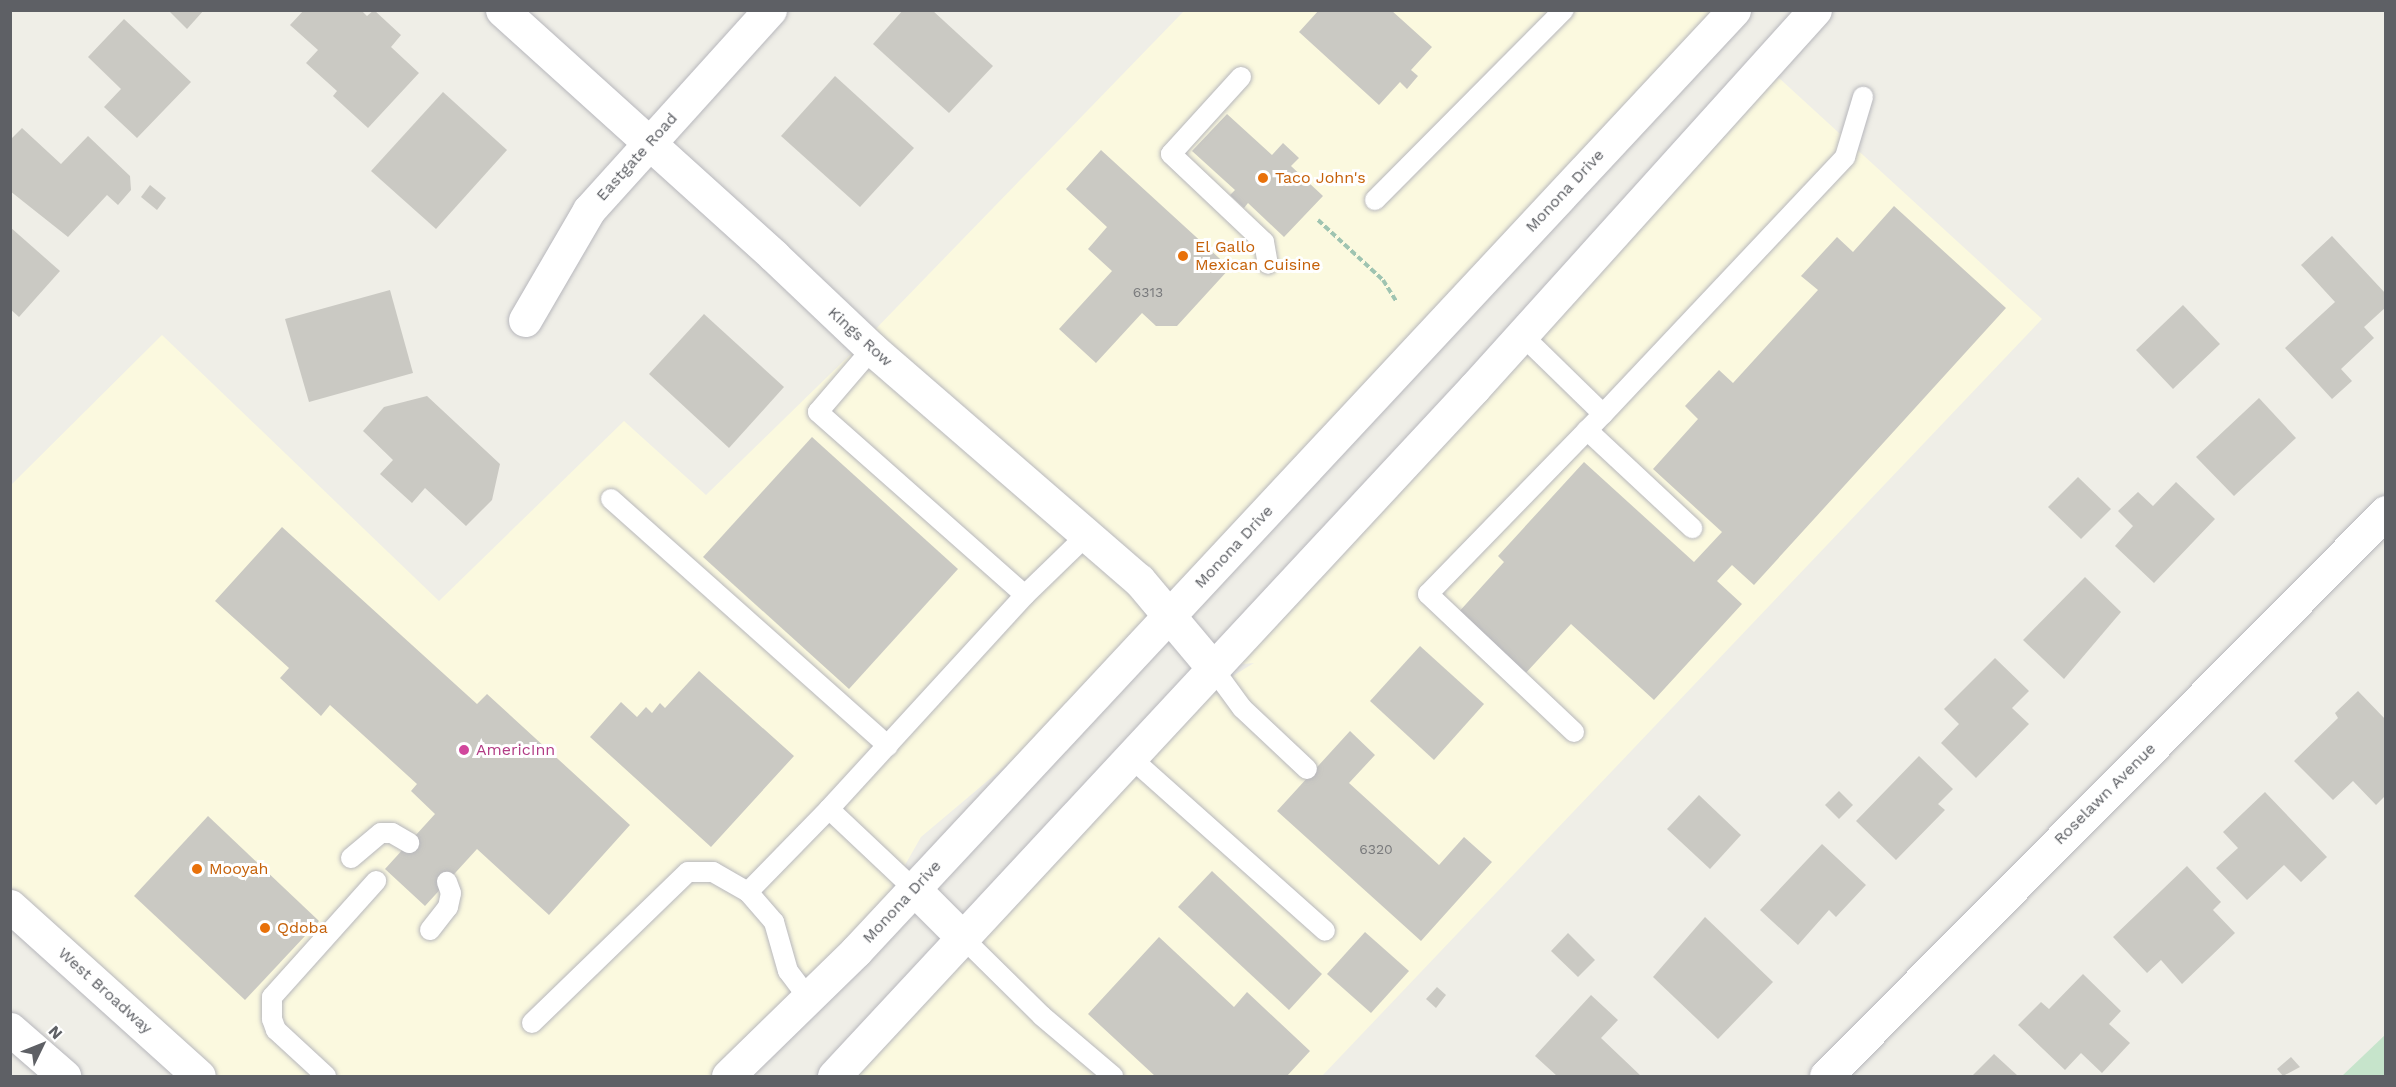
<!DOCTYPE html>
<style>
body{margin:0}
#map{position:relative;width:2396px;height:1087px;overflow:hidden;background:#efeee7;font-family:"Work Sans",sans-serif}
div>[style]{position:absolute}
.commercial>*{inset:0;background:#fbf9df}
.green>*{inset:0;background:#c6e4cb}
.building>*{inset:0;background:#cac9c3}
.path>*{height:4px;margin-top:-2px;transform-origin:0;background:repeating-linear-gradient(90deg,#9fc4b1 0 6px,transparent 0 9px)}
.roads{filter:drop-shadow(0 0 2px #b7b7bc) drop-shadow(0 0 2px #b7b7bc)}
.service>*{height:20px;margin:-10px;padding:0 10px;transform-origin:10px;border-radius:10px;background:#fff}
.minor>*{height:33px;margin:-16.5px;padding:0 16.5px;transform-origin:16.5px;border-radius:16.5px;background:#fff}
.tertiary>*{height:33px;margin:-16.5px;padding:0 16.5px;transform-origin:16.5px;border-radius:16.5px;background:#fff}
.dots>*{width:16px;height:16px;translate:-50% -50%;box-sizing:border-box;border:3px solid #fff;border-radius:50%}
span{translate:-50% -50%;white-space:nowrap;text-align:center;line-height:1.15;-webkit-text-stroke:6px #fff;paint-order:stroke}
.number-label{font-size:14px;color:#797a7c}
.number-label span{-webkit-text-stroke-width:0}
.street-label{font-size:16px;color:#5e6065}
.food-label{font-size:16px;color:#c56008}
.left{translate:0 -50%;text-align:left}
.hotel-label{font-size:16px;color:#b23c85}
.frame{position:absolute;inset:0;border:12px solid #5e6065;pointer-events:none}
.north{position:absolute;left:12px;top:1015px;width:60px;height:60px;-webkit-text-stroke:4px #fff;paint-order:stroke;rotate:47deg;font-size:16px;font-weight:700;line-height:24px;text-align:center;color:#5e6065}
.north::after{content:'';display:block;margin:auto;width:21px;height:27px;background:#5e6065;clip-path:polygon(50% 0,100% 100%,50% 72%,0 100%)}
</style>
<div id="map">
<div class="commercial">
<i style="clip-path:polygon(1184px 11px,1734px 11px,1119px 670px,921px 837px,856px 951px,728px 1076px,199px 1076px,11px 906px,11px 485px,162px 335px,439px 601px,624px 421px,706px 495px,864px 341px)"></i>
<i style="clip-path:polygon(1779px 78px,2042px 319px,1322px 1076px,834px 1076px,1170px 714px,1254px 663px,1212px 667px,1709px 126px)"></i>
</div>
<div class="green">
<i style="clip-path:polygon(2385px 1035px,2385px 1076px,2342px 1076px)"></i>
</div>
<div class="building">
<i style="clip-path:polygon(168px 10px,204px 10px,187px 29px)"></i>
<i style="clip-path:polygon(304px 10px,361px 10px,367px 16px,374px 10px,401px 35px,391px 47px,419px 73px,368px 128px,333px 96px,337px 91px,306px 63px,318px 50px,290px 25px)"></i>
<i style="clip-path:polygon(903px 10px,932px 10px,993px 66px,949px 113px,873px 44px)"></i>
<i style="clip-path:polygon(1319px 10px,1391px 10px,1432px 47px,1411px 70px,1418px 76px,1407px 89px,1400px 82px,1379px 105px,1299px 32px)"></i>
<i style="clip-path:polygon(124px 19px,191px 82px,137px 138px,104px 107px,121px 89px,88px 57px)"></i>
<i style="clip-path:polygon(835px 76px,914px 148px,860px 207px,781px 136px)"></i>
<i style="clip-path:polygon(443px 92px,507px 150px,436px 229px,371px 171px)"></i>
<i style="clip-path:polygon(1227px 114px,1272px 155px,1283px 143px,1299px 158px,1291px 166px,1323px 196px,1284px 237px,1248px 203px,1244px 208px,1230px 195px,1235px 190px,1192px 151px)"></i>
<i style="clip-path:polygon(22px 128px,61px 164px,88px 136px,130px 176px,131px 190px,118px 205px,107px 195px,68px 237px,10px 191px,10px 140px)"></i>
<i style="clip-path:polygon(1101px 150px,1230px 268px,1177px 326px,1156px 326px,1142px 313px,1096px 363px,1059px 329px,1112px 271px,1088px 249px,1107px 227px,1066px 189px)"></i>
<i style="clip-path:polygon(150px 185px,166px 198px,157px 210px,141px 197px)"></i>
<i style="clip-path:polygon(1894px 206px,2006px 308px,1754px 585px,1732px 565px,1717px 581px,1742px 604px,1654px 700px,1571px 624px,1524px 675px,1457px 614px,1504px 562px,1498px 556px,1584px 462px,1694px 562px,1722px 532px,1653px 469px,1698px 419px,1685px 406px,1719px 370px,1733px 383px,1818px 290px,1801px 276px,1837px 237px,1853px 252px)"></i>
<i style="clip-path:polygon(10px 227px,60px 271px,19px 317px,10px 309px)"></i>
<i style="clip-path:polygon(2332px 236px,2386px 294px,2386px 307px,2364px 327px,2374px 338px,2341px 369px,2352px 381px,2332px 399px,2285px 348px,2335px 302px,2301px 265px)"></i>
<i style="clip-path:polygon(390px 290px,413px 373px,309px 402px,285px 319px)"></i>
<i style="clip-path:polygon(2183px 305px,2220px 344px,2173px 389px,2136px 350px)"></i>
<i style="clip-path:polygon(704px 314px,784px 387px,729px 448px,649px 374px)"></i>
<i style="clip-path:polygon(427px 396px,500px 464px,492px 500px,466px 526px,425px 488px,412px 503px,380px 474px,393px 460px,363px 431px,384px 407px)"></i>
<i style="clip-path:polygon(2259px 398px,2296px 438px,2234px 496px,2196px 457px)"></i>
<i style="clip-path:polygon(812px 437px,958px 569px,849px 689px,703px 557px)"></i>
<i style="clip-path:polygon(2078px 477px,2111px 509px,2081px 539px,2048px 507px)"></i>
<i style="clip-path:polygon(2176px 482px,2215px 519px,2154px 583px,2115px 546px,2133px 526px,2118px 511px,2138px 492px,2153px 506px)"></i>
<i style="clip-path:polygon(282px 527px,477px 704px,487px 694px,630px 825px,549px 915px,477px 849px,425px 906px,385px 869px,435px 814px,411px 791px,417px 784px,330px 705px,321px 716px,280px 678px,289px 668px,215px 601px)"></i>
<i style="clip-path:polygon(2085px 577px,2121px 612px,2064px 679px,2023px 640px)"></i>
<i style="clip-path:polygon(1420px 646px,1484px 704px,1434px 760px,1370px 701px)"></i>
<i style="clip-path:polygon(1995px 658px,2029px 691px,2012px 708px,2029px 724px,1976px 778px,1941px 743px,1959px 724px,1944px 709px)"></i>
<i style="clip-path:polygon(699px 671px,794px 756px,711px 847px,590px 737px,621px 702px,637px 717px,646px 707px,652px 713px,660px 703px,665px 708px)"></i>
<i style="clip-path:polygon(2358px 691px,2386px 720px,2386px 795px,2376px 805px,2353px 781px,2333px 800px,2294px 761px,2338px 718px,2335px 713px)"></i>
<i style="clip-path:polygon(1350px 731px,1375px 755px,1349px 783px,1439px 865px,1464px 837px,1492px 862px,1421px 941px,1277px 811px)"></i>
<i style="clip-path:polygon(1919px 756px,1953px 789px,1938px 804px,1945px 810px,1896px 860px,1856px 821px)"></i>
<i style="clip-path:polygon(1839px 791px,1853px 805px,1839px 819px,1825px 805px)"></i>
<i style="clip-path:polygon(2265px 792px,2327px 857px,2301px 882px,2284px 865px,2247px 900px,2216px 868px,2238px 848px,2223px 832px)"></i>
<i style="clip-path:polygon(1699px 795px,1741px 835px,1710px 869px,1667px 829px)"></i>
<i style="clip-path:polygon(208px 816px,319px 921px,245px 1000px,134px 896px)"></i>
<i style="clip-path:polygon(1822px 844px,1866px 885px,1836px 917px,1829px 910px,1798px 945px,1760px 910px)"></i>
<i style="clip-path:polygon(2187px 866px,2221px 902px,2213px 910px,2235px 933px,2182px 984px,2161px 960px,2147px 973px,2113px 937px)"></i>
<i style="clip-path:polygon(1212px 871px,1322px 974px,1289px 1010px,1178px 907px)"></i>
<i style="clip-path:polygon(1705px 917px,1773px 982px,1718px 1039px,1653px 977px)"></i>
<i style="clip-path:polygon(1365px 932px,1409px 971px,1371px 1013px,1327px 974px)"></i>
<i style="clip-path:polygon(1568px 933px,1595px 960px,1578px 977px,1551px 951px)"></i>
<i style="clip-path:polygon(1159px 937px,1234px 1007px,1247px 992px,1310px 1051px,1287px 1076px,1155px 1076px,1088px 1014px)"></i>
<i style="clip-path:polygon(2083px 974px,2121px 1011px,2109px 1024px,2130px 1043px,2102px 1073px,2081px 1053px,2065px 1070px,2018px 1025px,2041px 1002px,2049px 1009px)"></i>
<i style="clip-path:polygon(1437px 987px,1446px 995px,1436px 1008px,1426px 999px)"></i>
<i style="clip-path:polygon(1591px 995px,1618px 1020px,1601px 1038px,1641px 1076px,1557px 1076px,1535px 1056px)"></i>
<i style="clip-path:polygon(1994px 1054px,2018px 1076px,1972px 1076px)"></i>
<i style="clip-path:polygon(2291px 1057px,2300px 1067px,2283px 1076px,2277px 1069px)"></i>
</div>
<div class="path">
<i style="left:1318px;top:220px;width:88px;rotate:42.7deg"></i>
<i style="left:1383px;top:280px;width:25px;rotate:58deg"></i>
</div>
<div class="roads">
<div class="service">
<i style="left:1241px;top:77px;width:104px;rotate:132.3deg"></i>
<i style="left:1171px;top:154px;width:128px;rotate:43.4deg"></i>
<i style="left:1264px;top:242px;width:22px;rotate:80deg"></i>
<i style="left:1375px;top:200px;width:268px;rotate:-45.2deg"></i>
<i style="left:1522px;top:335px;width:113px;rotate:44.3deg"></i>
<i style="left:1603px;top:414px;width:353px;rotate:-46.7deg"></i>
<i style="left:1845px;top:157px;width:63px;rotate:-73.3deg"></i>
<i style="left:872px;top:349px;width:83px;rotate:130.6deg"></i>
<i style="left:818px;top:412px;width:276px;rotate:41.5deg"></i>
<i style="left:1587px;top:430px;width:144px;rotate:43deg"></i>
<i style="left:611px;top:499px;width:371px;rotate:41.7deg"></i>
<i style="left:1212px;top:667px;width:51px;rotate:53.8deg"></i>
<i style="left:1242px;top:708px;width:89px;rotate:43.2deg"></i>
<i style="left:1574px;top:732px;width:201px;rotate:-136.6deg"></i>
<i style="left:1428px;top:594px;width:251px;rotate:-45.8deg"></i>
<i style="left:1130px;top:757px;width:261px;rotate:41.7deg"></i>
<i style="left:829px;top:809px;width:290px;rotate:-47.5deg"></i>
<i style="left:1025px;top:595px;width:88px;rotate:-44.1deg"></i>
<i style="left:351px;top:858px;width:39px;rotate:-40deg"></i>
<i style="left:381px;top:833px;width:11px"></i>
<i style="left:392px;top:833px;width:20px;rotate:30deg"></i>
<i style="left:748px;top:892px;width:116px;rotate:-45.7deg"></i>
<i style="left:829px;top:809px;width:117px;rotate:43.3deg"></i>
<i style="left:430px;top:930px;width:29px;rotate:-52deg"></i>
<i style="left:448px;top:907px;width:14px;rotate:-78deg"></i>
<i style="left:451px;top:893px;width:12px;rotate:-110deg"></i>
<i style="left:962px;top:937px;width:112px;rotate:44.6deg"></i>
<i style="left:1042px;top:1016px;width:93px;rotate:40.2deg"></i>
<i style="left:532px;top:1023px;width:217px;rotate:-44.1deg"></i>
<i style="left:688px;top:872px;width:25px"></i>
<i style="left:713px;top:872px;width:40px;rotate:29.7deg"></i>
<i style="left:748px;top:892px;width:40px;rotate:49deg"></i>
<i style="left:774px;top:922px;width:51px;rotate:74.1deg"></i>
<i style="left:788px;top:971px;width:31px;rotate:53deg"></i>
<i style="left:326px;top:1076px;width:68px;rotate:-137.4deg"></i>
<i style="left:276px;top:1030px;width:12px;rotate:-110deg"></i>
<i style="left:272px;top:1019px;width:22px;rotate:-90deg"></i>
<i style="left:272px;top:997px;width:156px;rotate:-48.1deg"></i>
</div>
<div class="minor">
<i style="left:502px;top:10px;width:367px;rotate:42.1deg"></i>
<i style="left:774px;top:256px;width:135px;rotate:43.5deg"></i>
<i style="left:872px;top:349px;width:353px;rotate:40.9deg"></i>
<i style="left:1139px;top:580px;width:114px;rotate:50deg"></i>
<i style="left:525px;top:320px;width:127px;rotate:-59.8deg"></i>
<i style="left:589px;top:210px;width:270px;rotate:-47.9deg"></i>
<i style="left:1826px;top:1076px;width:795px;rotate:-45.2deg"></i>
</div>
<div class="tertiary">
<i style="left:914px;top:889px;width:68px;rotate:45deg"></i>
<i style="left:10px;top:906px;width:254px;rotate:42deg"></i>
<i style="left:10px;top:1029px;width:72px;rotate:41deg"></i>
<i style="left:728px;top:1076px;width:179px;rotate:-44.3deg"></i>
<i style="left:856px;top:951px;width:1287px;rotate:-46.98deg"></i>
<i style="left:834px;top:1076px;width:940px;rotate:-47.07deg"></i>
<i style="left:1474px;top:388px;width:509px;rotate:-47.95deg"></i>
</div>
</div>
<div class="dots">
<i style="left:1263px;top:178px;background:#e8710a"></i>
<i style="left:1183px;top:256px;background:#e8710a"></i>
<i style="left:464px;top:750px;background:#d1479c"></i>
<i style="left:197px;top:869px;background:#e8710a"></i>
<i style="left:265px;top:928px;background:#e8710a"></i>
</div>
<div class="number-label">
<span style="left:1148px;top:292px">6313</span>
<span style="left:1376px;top:849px">6320</span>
</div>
<div class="street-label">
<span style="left:637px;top:157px;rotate:-48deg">Eastgate Road</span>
<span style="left:1565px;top:191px;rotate:-47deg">Monona Drive</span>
<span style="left:860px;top:337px;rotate:42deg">Kings Row</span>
<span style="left:1234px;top:547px;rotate:-47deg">Monona Drive</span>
<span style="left:2105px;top:794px;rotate:-45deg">Roselawn Avenue</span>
<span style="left:902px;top:902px;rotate:-47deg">Monona Drive</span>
<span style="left:105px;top:991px;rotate:42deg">West Broadway</span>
</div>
<div class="food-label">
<span class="left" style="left:1275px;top:178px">Taco John's</span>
<span class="left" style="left:1195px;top:256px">El Gallo<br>Mexican Cuisine</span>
<span class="left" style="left:209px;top:869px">Mooyah</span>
<span class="left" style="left:277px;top:928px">Qdoba</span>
</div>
<div class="hotel-label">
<span class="left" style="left:476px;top:750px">AmericInn</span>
</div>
<div class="frame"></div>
<div class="north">N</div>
</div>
